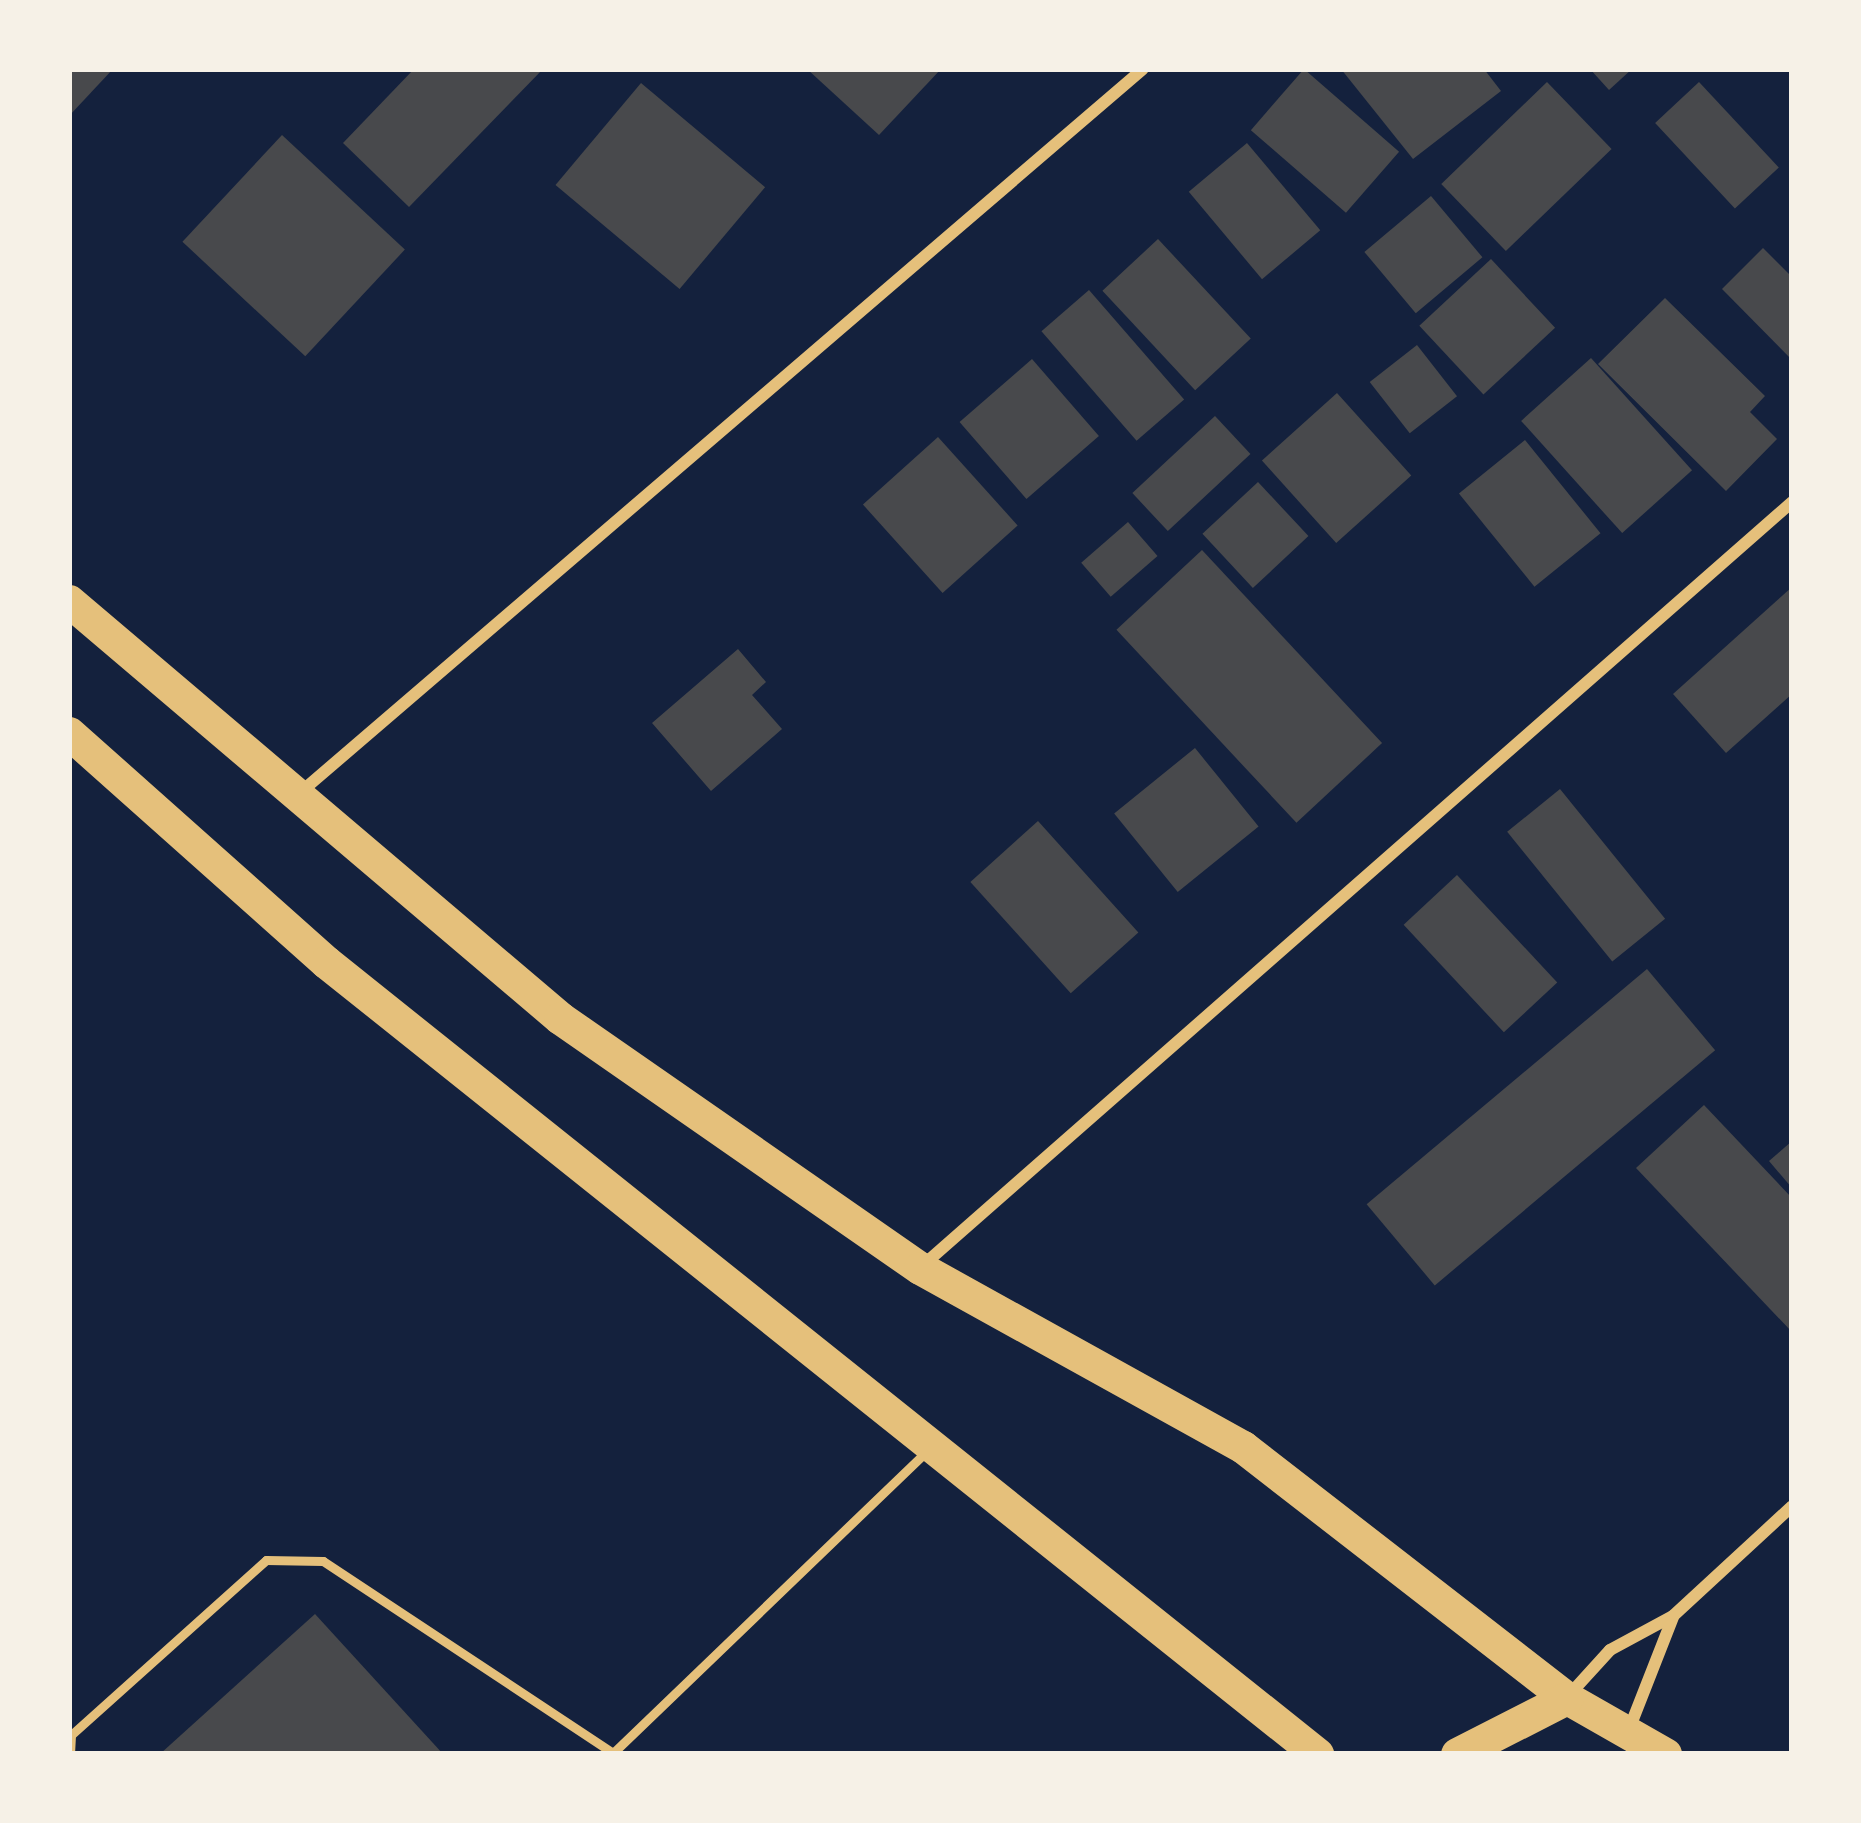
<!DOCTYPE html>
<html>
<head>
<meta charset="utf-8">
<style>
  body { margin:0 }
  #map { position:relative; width:1861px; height:1823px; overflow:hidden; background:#14213d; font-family:"Titillium Web",sans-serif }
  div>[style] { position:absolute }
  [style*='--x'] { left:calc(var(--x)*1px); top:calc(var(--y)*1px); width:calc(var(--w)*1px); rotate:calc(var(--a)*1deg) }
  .building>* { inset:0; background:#48494c; transform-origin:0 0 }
  .service>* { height:9px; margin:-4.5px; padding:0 4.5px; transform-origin:4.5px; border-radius:4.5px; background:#e5c07b }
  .minor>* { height:12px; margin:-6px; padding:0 6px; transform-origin:6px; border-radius:6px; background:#e5c07b }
  .trunk>* { height:33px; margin:-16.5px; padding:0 16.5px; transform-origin:16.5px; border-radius:16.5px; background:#e5c07b }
  span { translate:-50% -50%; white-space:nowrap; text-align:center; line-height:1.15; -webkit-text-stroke:9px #f6f1e7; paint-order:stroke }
  .frame { position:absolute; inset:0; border:72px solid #f6f1e7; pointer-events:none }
</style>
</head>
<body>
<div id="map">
  <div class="building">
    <i style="clip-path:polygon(69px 69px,113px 69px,69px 116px)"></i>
    <i style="clip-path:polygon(414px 69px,543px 69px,409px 207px,343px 143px)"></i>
    <i style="clip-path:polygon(807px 69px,941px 69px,879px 135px)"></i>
    <i style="left:1304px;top:69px;width:126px;height:81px;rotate:41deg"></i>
    <i style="clip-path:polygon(1341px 69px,1484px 69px,1501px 91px,1413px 159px)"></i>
    <i style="clip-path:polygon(1590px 69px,1632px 69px,1609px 90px)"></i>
    <i style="left:1547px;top:82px;width:93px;height:147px;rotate:46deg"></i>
    <i style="left:1699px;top:82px;width:117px;height:60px;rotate:47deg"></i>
    <i style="left:641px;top:83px;width:162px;height:133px;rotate:40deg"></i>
    <i style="left:282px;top:135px;width:168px;height:146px;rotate:43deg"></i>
    <i style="left:1247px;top:143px;width:114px;height:76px;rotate:50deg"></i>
    <i style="left:1431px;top:196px;width:80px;height:87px;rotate:50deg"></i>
    <i style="left:1158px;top:239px;width:136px;height:76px;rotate:47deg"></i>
    <i style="clip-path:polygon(1763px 248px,1792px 277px,1792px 360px,1722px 289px)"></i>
    <i style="left:1491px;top:259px;width:94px;height:98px;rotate:47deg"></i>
    <i style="left:1089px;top:290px;width:145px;height:63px;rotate:49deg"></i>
    <i style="clip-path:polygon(1665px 298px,1765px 396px,1750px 412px,1777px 439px,1726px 491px,1598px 364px)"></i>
    <i style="left:1417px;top:345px;width:65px;height:60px;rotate:52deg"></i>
    <i style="left:1591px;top:358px;width:151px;height:94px;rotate:48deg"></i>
    <i style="left:1032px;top:359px;width:102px;height:96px;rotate:49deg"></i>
    <i style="left:1337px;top:393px;width:111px;height:101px;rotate:48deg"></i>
    <i style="left:1215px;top:416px;width:52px;height:113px;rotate:47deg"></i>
    <i style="left:938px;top:437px;width:119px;height:101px;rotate:48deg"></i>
    <i style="left:1525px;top:440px;width:120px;height:85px;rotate:51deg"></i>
    <i style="left:1258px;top:482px;width:74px;height:76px;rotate:47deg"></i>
    <i style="left:1128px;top:522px;width:45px;height:62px;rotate:49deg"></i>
    <i style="left:1202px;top:550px;width:264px;height:117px;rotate:47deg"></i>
    <i style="clip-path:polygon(1792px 587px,1792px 694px,1726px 753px,1673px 694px)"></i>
    <i style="clip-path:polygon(738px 649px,766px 682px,752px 695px,782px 729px,711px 791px,652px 723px)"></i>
    <i style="left:1195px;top:748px;width:101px;height:104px;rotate:51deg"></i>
    <i style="left:1560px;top:789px;width:167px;height:68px;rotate:51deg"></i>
    <i style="left:1038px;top:821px;width:150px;height:91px;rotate:48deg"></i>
    <i style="left:1457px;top:875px;width:147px;height:73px;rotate:47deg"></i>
    <i style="left:1647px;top:969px;width:106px;height:366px;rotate:50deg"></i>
    <i style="clip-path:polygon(1704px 1105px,1792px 1198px,1792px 1332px,1636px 1168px)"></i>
    <i style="clip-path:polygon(1792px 1141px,1792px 1188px,1769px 1161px)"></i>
    <i style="clip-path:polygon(315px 1614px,443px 1754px,160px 1754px)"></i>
  </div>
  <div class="service">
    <i style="--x:614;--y:1752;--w:431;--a:-43.9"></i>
    <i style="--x:70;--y:1754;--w:19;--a:-87"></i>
    <i style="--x:71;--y:1735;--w:262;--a:-41.9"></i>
    <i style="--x:266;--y:1560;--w:57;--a:1"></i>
    <i style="--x:323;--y:1561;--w:350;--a:33.5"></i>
  </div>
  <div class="minor">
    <i style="--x:302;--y:791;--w:1108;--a:-40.65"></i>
    <i style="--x:921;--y:1267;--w:1159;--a:-41.29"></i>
    <i style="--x:1570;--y:1694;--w:59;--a:-47.7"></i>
    <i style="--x:1610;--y:1650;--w:72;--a:-28.4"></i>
    <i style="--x:1673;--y:1616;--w:162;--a:-42.7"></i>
    <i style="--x:1628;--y:1732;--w:123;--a:-68.6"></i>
  </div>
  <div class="trunk">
    <i style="--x:69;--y:601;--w:644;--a:40.34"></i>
    <i style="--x:560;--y:1018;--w:438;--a:34.8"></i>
    <i style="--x:920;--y:1268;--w:369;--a:29"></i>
    <i style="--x:1243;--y:1447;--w:410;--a:37.8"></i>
    <i style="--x:1567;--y:1698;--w:113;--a:29.7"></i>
    <i style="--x:69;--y:733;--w:344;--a:41.7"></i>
    <i style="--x:326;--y:962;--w:1269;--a:38.63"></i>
    <i style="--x:1457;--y:1754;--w:123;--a:-27"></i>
  </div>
  <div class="frame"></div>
</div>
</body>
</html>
